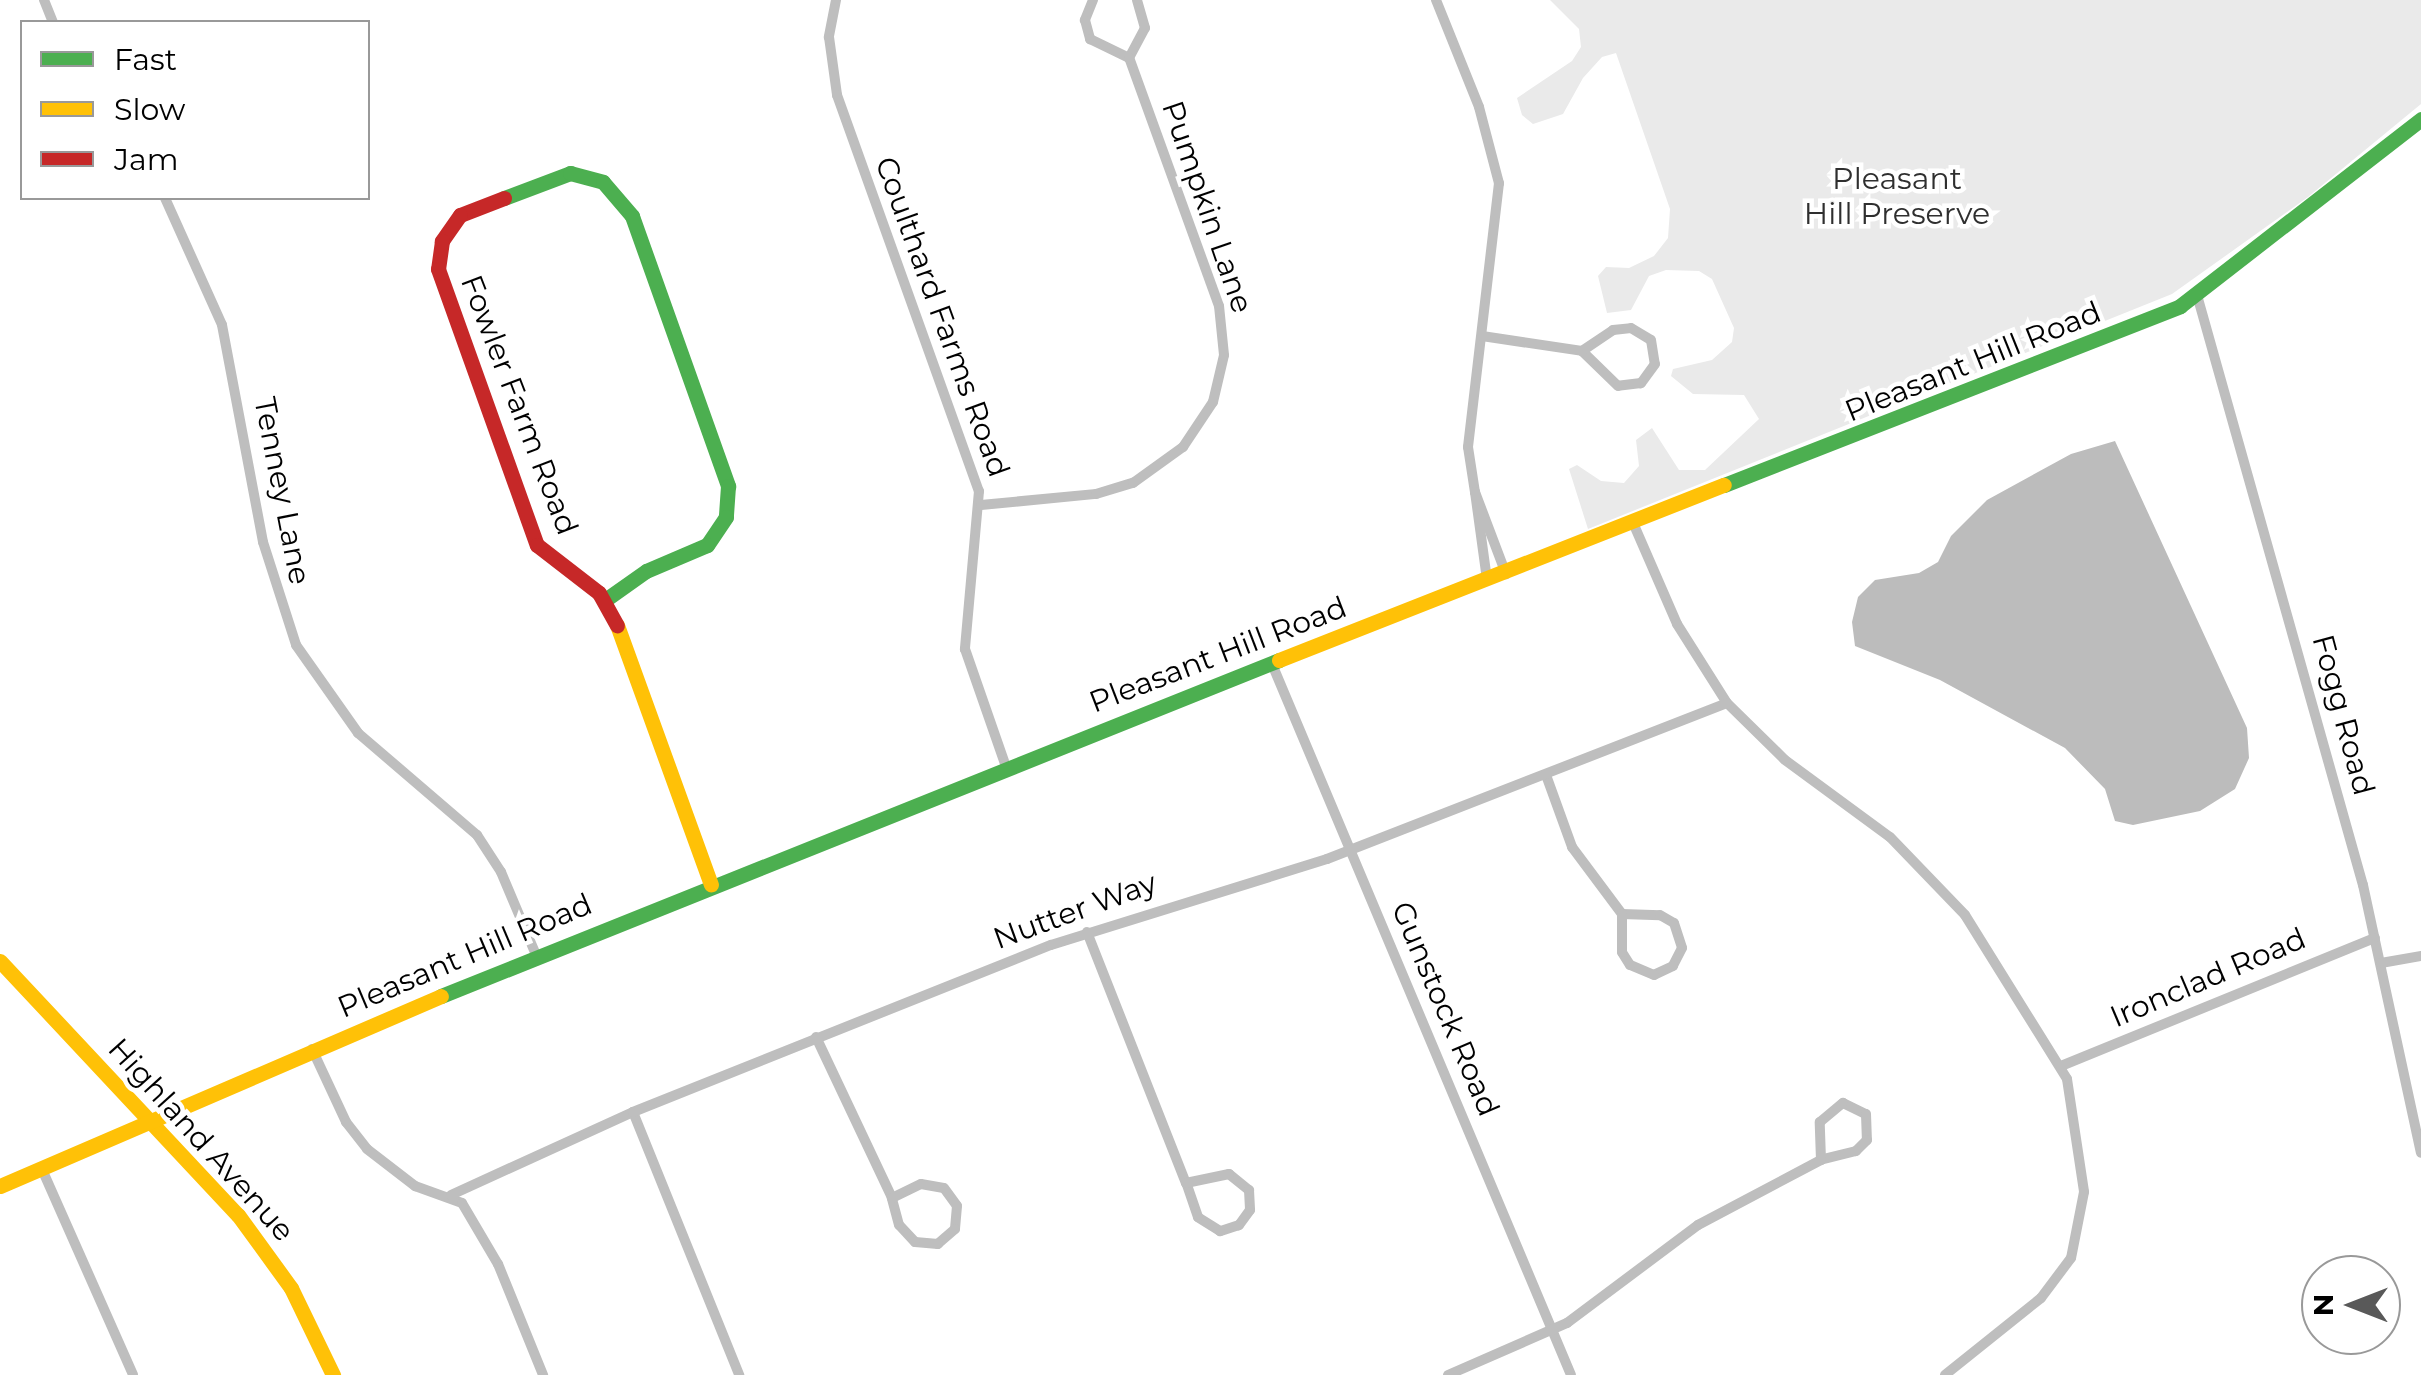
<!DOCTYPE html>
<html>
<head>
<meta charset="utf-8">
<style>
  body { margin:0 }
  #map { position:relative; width:2421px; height:1375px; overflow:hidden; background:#fff; font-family:Montserrat,sans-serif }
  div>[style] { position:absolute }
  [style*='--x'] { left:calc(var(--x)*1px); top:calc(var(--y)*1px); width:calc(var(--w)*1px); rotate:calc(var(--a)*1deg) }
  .green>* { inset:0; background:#eaeaea }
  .water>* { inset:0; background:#bcbcbc }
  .street>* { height:10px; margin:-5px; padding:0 5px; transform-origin:5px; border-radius:5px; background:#bebebe }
  .fast>* { height:15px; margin:-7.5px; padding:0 7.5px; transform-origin:7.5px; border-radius:7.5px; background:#4caf50 }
  .slow>* { height:15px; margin:-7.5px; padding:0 7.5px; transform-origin:7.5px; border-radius:7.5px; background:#ffc107 }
  .jam>* { height:15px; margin:-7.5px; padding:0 7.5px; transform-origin:7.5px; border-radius:7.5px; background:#c62828 }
  span { translate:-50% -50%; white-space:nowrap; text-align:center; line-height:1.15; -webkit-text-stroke:9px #fff; paint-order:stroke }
  .park-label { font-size:30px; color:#2f2f2f }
  .street-label { font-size:30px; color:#000 }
  .legend { position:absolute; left:20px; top:20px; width:350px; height:180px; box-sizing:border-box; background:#fff; border:2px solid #999; margin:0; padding:12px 18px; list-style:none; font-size:30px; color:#000 }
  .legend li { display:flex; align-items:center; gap:20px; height:50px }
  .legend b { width:50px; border:2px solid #999 }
  .north { position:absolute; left:2301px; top:1255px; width:100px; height:100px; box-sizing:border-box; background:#fff; border:2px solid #999; border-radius:50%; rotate:270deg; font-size:28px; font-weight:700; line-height:40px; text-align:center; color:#000 }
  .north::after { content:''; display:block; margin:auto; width:35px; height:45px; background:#595959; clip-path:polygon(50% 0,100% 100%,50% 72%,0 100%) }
</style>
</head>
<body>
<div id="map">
  <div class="green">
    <i style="clip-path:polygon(1550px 0,2421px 0,2421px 104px,2308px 197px,2172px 294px,1588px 529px,1569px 469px,1577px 465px,1601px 481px,1624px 483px,1639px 466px,1636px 440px,1652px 428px,1679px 470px,1705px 470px,1759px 419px,1744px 395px,1693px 394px,1671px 376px,1673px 369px,1712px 360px,1732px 342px,1734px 328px,1712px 279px,1699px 271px,1666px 270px,1649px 276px,1631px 310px,1607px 313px,1598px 276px,1606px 267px,1629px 268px,1654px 256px,1668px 238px,1670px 209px,1616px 53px,1602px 57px,1583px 78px,1563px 114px,1533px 124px,1522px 115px,1517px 98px,1572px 61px,1581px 47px,1579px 29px)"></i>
  </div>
  <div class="water">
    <i style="clip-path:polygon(2115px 441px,2247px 728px,2249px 758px,2235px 789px,2200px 811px,2133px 825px,2115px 821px,2105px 789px,2065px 748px,1940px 680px,1855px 646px,1852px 622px,1858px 597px,1875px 580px,1919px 573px,1938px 562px,1951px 536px,1987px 500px,2071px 454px)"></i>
  </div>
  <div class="street">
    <i style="--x:44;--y:0;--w:24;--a:68"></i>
    <i style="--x:836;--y:0;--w:38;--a:101"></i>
    <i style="--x:829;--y:37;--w:59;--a:82.1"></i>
    <i style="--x:837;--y:95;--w:421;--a:70.3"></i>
    <i style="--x:979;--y:491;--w:159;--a:95.1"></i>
    <i style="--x:965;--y:649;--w:125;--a:70.8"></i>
    <i style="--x:1093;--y:0;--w:22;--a:112"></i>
    <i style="--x:1085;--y:20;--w:20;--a:75"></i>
    <i style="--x:1090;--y:39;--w:43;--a:26"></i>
    <i style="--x:1129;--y:58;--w:34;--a:-62"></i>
    <i style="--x:1145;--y:28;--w:29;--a:-106"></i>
    <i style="--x:1436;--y:0;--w:115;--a:68.1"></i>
    <i style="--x:1479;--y:107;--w:79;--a:75.3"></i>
    <i style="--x:1499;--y:183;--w:266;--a:96.7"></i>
    <i style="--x:1468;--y:447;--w:46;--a:81.2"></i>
    <i style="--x:1475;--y:492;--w:88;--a:69.3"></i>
    <i style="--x:165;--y:198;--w:139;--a:65.8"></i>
    <i style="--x:222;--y:325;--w:221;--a:79.3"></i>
    <i style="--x:263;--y:542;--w:108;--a:72.2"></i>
    <i style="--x:296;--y:645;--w:108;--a:54.8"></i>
    <i style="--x:358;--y:733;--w:157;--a:40.6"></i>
    <i style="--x:477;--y:835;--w:44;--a:57"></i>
    <i style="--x:501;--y:872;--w:90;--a:67.1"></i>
    <i style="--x:2197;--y:295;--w:613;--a:74.29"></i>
    <i style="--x:2363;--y:885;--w:274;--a:77.8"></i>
    <i style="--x:1631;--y:328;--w:23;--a:31"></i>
    <i style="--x:1651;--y:340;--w:24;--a:81"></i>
    <i style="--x:1655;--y:364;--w:24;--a:126"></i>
    <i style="--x:1641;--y:383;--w:23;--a:173"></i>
    <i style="--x:1618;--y:386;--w:50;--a:-135.8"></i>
    <i style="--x:1582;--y:351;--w:37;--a:-34"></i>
    <i style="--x:1613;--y:330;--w:18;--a:-6"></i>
    <i style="--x:1482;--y:336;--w:101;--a:8.5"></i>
    <i style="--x:1475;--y:492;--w:89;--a:82.2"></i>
    <i style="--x:981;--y:505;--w:116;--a:-5.5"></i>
    <i style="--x:1096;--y:494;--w:39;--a:-17"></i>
    <i style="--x:1133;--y:483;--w:62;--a:-35.8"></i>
    <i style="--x:1183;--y:447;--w:54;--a:-56.3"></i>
    <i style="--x:1213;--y:402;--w:48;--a:-76.8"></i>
    <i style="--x:1224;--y:355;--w:49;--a:-95.8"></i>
    <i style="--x:1219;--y:306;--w:264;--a:-109.9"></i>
    <i style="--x:1634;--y:525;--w:108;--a:66.5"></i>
    <i style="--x:1677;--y:624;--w:93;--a:57.7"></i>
    <i style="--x:1727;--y:703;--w:81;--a:44.5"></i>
    <i style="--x:1785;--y:760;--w:130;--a:36.3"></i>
    <i style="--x:1890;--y:837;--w:108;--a:46.1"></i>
    <i style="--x:1965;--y:915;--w:193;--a:58.1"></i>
    <i style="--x:2067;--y:1079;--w:114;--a:81.4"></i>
    <i style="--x:2084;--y:1192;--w:67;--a:101.1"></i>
    <i style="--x:2071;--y:1258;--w:50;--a:126.9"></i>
    <i style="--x:2041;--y:1298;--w:123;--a:141.3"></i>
    <i style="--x:1272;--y:664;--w:771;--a:67.19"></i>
    <i style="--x:1546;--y:775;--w:77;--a:70.1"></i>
    <i style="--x:1572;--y:847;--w:84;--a:53.3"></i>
    <i style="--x:1622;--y:914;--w:38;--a:2"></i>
    <i style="--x:1660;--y:915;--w:16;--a:30"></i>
    <i style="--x:1674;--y:923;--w:26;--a:72"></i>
    <i style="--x:1682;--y:948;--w:20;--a:117"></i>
    <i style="--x:1673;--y:966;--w:21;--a:155"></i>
    <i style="--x:1654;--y:975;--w:26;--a:-157"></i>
    <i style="--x:1630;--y:965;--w:15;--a:-122"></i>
    <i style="--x:1622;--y:952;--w:38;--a:-90"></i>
    <i style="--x:1087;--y:932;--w:270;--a:68.5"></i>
    <i style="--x:2381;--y:963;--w:41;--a:-9.9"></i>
    <i style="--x:816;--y:1037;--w:178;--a:64.7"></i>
    <i style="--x:312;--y:1049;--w:81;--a:65"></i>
    <i style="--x:346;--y:1122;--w:34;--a:52"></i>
    <i style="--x:367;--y:1149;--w:61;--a:37.6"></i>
    <i style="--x:415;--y:1186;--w:50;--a:19.9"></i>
    <i style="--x:462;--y:1203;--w:71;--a:59.5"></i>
    <i style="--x:498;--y:1264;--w:120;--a:67.9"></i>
    <i style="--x:2061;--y:1066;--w:339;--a:-22.2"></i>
    <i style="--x:1843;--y:1103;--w:25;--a:26"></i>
    <i style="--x:1866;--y:1114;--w:26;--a:88"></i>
    <i style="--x:1867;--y:1140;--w:16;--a:135"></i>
    <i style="--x:1856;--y:1151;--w:36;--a:166"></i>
    <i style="--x:1821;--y:1160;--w:38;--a:-92"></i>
    <i style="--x:1820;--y:1122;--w:30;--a:-40"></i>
    <i style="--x:633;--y:1112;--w:284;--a:68"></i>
    <i style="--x:41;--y:1167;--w:227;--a:66.1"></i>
    <i style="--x:1229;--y:1174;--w:26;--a:39"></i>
    <i style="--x:1249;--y:1190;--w:20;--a:87"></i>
    <i style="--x:1250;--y:1210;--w:19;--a:126"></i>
    <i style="--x:1239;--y:1225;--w:20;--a:162"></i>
    <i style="--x:1220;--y:1231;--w:26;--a:-148"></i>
    <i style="--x:1198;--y:1217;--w:36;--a:-109"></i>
    <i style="--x:1186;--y:1183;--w:44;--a:-11.8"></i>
    <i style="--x:921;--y:1184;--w:23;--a:10"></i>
    <i style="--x:944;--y:1188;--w:22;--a:54"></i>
    <i style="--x:957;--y:1206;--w:23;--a:95"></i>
    <i style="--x:955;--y:1229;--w:23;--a:139"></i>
    <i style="--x:938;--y:1244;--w:23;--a:-175"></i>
    <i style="--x:915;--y:1242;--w:23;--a:-133"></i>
    <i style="--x:899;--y:1225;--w:28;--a:-105"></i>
    <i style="--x:892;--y:1198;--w:32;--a:-26"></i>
    <i style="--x:451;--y:1195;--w:200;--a:-24.5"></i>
    <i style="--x:633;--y:1112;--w:450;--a:-21.8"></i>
    <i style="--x:1051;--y:945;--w:289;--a:-17.3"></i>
    <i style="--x:1327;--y:859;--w:429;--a:-21.3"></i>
    <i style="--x:1448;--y:1375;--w:130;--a:-23.6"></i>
    <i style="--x:1567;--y:1323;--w:164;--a:-36.8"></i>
    <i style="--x:1698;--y:1225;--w:139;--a:-27.9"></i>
  </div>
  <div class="fast">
    <i style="--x:504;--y:198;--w:71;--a:-20.7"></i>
    <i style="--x:570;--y:173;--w:34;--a:15"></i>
    <i style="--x:603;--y:182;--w:45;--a:49.5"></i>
    <i style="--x:632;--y:216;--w:287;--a:70.4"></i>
    <i style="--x:728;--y:486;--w:31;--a:94"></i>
    <i style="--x:726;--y:517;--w:34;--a:124"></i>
    <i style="--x:707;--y:545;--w:66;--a:156.9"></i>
    <i style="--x:646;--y:571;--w:50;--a:144.7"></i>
    <i style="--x:1724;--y:485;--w:490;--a:-21.4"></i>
    <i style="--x:2180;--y:306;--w:305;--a:-37.8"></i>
    <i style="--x:441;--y:996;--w:903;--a:-21.85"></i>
  </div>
  <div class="slow">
    <i style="--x:617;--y:625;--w:276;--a:70.1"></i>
    <i style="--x:1279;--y:660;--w:478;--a:-21.5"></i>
    <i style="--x:0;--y:961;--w:348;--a:46.9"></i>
    <i style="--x:238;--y:1215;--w:90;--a:54"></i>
    <i style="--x:291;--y:1288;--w:97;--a:64.2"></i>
    <i style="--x:0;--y:1186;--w:480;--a:-23.3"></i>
  </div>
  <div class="jam">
    <i style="--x:504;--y:198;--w:47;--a:158.9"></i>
    <i style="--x:460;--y:215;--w:32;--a:125"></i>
    <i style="--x:442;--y:241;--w:28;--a:98"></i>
    <i style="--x:438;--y:269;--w:293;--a:70.3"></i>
    <i style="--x:537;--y:545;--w:78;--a:37.7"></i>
    <i style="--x:599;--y:593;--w:37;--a:61"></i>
  </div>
  <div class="park-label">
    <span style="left:1897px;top:196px">Pleasant<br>Hill Preserve</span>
  </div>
  <div class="street-label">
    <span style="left:1207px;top:207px;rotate:71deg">Pumpkin Lane</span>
    <span style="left:942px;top:317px;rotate:70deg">Coulthard Farms Road</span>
    <span style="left:1973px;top:362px;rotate:-22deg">Pleasant Hill Road</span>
    <span style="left:519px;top:405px;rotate:69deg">Fowler Farm Road</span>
    <span style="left:282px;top:491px;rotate:79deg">Tenney Lane</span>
    <span style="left:1218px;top:655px;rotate:-21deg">Pleasant Hill Road</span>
    <span style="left:2343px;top:715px;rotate:75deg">Fogg Road</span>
    <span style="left:1075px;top:911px;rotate:-20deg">Nutter Way</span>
    <span style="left:465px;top:956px;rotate:-23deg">Pleasant Hill Road</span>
    <span style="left:2208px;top:978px;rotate:-23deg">Ironclad Road</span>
    <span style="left:1445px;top:1009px;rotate:67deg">Gunstock Road</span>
    <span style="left:201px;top:1140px;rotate:48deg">Highland Avenue</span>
  </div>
  <ul class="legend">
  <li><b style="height:12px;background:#4caf50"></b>Fast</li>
  <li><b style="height:12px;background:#ffc107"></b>Slow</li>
  <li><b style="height:12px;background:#c62828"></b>Jam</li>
  </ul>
  <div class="north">N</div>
</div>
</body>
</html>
